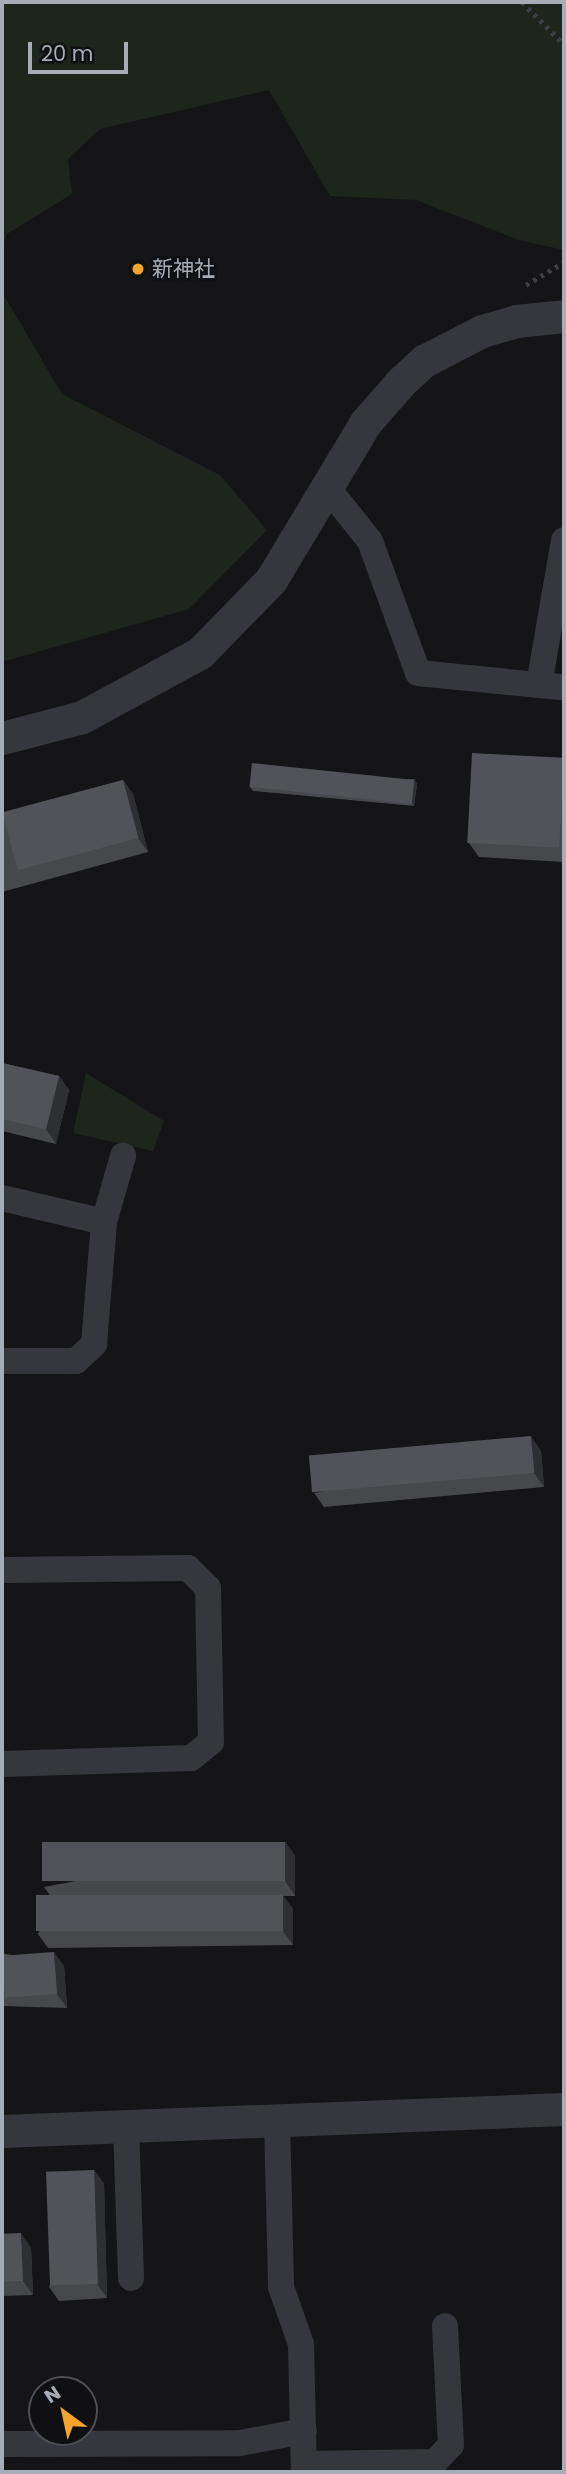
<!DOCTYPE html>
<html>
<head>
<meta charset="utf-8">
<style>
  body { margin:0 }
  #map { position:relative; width:566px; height:2474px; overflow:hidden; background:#151517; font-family:Poppins,"Noto Sans JP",sans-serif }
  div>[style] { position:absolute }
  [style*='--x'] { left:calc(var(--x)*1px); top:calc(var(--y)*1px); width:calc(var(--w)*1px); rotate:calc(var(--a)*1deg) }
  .green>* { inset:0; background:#1d251d }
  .path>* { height:4.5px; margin-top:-2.25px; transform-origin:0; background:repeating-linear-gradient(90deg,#3c3e43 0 3.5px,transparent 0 8.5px) }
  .minor>* { height:26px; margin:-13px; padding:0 13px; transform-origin:13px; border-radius:13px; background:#36373c }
  .tertiary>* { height:33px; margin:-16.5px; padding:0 16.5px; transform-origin:16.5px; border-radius:16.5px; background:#36373c }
  .wall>* { inset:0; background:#46484c }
  .shaded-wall>* { inset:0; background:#2e2f32 }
  .building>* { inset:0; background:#515358; transform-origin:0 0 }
  .dots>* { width:19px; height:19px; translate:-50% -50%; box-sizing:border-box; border:4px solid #101012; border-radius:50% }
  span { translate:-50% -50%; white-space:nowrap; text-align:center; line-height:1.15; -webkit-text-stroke:5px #101012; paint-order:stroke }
  .poi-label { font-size:21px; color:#a6adb7 }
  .left { translate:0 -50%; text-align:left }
  .frame { position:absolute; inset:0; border:4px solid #a6adb7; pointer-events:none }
  .north { position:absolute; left:28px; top:2376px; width:70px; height:70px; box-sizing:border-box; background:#101012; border:2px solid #4c4f54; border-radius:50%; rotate:327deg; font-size:19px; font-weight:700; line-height:28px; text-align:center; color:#a6adb7 }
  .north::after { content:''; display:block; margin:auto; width:24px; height:32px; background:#f7a42c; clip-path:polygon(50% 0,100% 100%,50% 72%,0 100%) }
  .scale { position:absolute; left:28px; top:42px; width:100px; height:32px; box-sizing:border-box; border:4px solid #a6adb7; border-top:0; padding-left:9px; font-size:21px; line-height:24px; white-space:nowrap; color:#a6adb7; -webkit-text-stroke:5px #101012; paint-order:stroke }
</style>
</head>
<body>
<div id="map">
  <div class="green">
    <i style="clip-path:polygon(2px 2px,564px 2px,564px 250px,519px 240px,416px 200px,330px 196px,269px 90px,100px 129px,68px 159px,72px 194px,7px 234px,2px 249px)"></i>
    <i style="clip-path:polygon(2px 292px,62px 394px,220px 475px,267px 530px,189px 609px,2px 662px)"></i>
    <i style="clip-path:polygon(86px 1073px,164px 1121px,153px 1151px,73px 1133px)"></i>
  </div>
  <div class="path">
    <i style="--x:522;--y:2;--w:59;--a:45"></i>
    <i style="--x:526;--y:285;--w:44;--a:-31.2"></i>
  </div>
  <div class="minor">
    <i style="--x:327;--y:487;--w:69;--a:51.5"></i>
    <i style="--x:370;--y:541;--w:140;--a:70"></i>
    <i style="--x:418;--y:673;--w:122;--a:5.7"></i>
    <i style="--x:539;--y:685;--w:147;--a:-80.2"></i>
    <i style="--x:539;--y:685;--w:25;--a:5"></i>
    <i style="--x:2;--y:1198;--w:105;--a:13.2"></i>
    <i style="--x:2;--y:1361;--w:74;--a:0"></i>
    <i style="--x:76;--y:1361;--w:25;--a:-43"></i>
    <i style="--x:94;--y:1344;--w:122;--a:-85.3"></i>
    <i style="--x:104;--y:1222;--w:69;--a:-73.9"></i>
    <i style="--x:2;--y:1570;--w:186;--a:-0.6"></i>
    <i style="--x:188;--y:1568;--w:28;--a:45"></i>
    <i style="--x:208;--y:1588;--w:154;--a:88.9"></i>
    <i style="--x:211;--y:1742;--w:26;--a:141"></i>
    <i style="--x:191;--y:1758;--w:189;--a:178.2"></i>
    <i style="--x:277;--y:2120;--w:167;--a:88.6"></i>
    <i style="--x:281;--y:2287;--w:60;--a:70.7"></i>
    <i style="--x:301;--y:2344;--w:128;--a:88.7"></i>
    <i style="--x:126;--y:2126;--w:152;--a:88.1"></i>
    <i style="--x:2;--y:2444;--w:238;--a:-0.2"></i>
    <i style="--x:240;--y:2443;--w:65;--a:-10.6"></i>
    <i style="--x:304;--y:2464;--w:131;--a:-0.9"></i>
    <i style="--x:435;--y:2462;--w:23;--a:-47"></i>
    <i style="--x:451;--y:2445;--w:119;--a:-92.9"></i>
  </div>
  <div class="tertiary">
    <i style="--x:2;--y:738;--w:83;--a:-14.7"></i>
    <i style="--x:82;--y:717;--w:134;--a:-28.5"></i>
    <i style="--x:200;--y:653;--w:102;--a:-45.8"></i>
    <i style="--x:271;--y:580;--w:184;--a:-59"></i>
    <i style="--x:366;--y:422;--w:52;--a:-48.9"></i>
    <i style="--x:400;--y:383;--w:33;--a:-43"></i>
    <i style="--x:424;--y:361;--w:65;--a:-27.3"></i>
    <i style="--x:482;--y:331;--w:35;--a:-16"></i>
    <i style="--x:516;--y:321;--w:48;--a:-5.9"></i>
    <i style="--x:2;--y:2131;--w:562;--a:-2.24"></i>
  </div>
  <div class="wall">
    <i style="clip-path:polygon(564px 758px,564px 862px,479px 857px,469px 843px)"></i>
    <i style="clip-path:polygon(414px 779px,417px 784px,414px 806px,253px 791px,250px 787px)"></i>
    <i style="clip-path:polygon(123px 780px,133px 794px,148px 852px,2px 892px,2px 813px)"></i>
    <i style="clip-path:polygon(2px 1063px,59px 1076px,69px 1090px,56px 1144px,2px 1131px)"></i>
    <i style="clip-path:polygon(541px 1451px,544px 1487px,324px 1507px,314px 1493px)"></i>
    <i style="clip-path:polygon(285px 1842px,295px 1856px,295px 1896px,283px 1896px,293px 1909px,293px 1945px,48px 1948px,38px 1934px,52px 1898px,44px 1887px)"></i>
    <i style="clip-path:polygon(2px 1953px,64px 1966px,67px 2008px,2px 2006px)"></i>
    <i style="clip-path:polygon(94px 2170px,104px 2184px,107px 2298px,59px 2301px,49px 2287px)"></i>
    <i style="clip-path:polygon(2px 2234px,31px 2248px,33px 2295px,2px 2296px)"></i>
  </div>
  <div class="shaded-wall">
    <i style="clip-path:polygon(414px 779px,417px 784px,414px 806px,412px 802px)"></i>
    <i style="clip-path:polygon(123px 780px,133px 794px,148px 852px,138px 838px)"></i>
    <i style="clip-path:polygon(59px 1076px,69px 1090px,56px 1144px,46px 1129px)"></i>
    <i style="clip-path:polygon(531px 1436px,541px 1451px,544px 1487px,534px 1473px)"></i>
    <i style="clip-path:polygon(285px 1842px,295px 1856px,295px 1896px,285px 1881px)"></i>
    <i style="clip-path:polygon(283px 1895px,293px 1909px,293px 1945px,283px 1931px)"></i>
    <i style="clip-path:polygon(54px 1952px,64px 1966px,67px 2008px,57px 1994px)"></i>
    <i style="clip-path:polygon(94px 2170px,104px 2184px,107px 2298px,97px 2284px)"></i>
    <i style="clip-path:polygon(21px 2233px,31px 2248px,33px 2295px,23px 2281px)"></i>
  </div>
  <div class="building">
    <i style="left:472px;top:753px;width:92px;height:90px;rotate:3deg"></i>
    <i style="left:252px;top:763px;width:163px;height:24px;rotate:6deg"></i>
    <i style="left:123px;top:780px;width:60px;height:125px;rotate:75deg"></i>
    <i style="clip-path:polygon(2px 1063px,59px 1076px,46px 1129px,2px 1119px)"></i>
    <i style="left:531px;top:1436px;width:37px;height:223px;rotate:85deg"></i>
    <i style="left:285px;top:1842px;width:39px;height:243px;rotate:90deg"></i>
    <i style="left:283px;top:1895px;width:36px;height:247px;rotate:90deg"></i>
    <i style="left:54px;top:1952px;width:42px;height:52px;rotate:86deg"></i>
    <i style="left:94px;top:2170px;width:114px;height:48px;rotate:88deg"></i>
    <i style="left:21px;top:2233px;width:48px;height:19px;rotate:88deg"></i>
  </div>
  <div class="dots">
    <i style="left:138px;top:269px;background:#f7a42c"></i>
  </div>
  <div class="poi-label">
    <span class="left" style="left:152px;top:269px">新神社</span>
  </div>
  <div class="frame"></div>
  <div class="north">N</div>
  <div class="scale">20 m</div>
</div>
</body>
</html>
